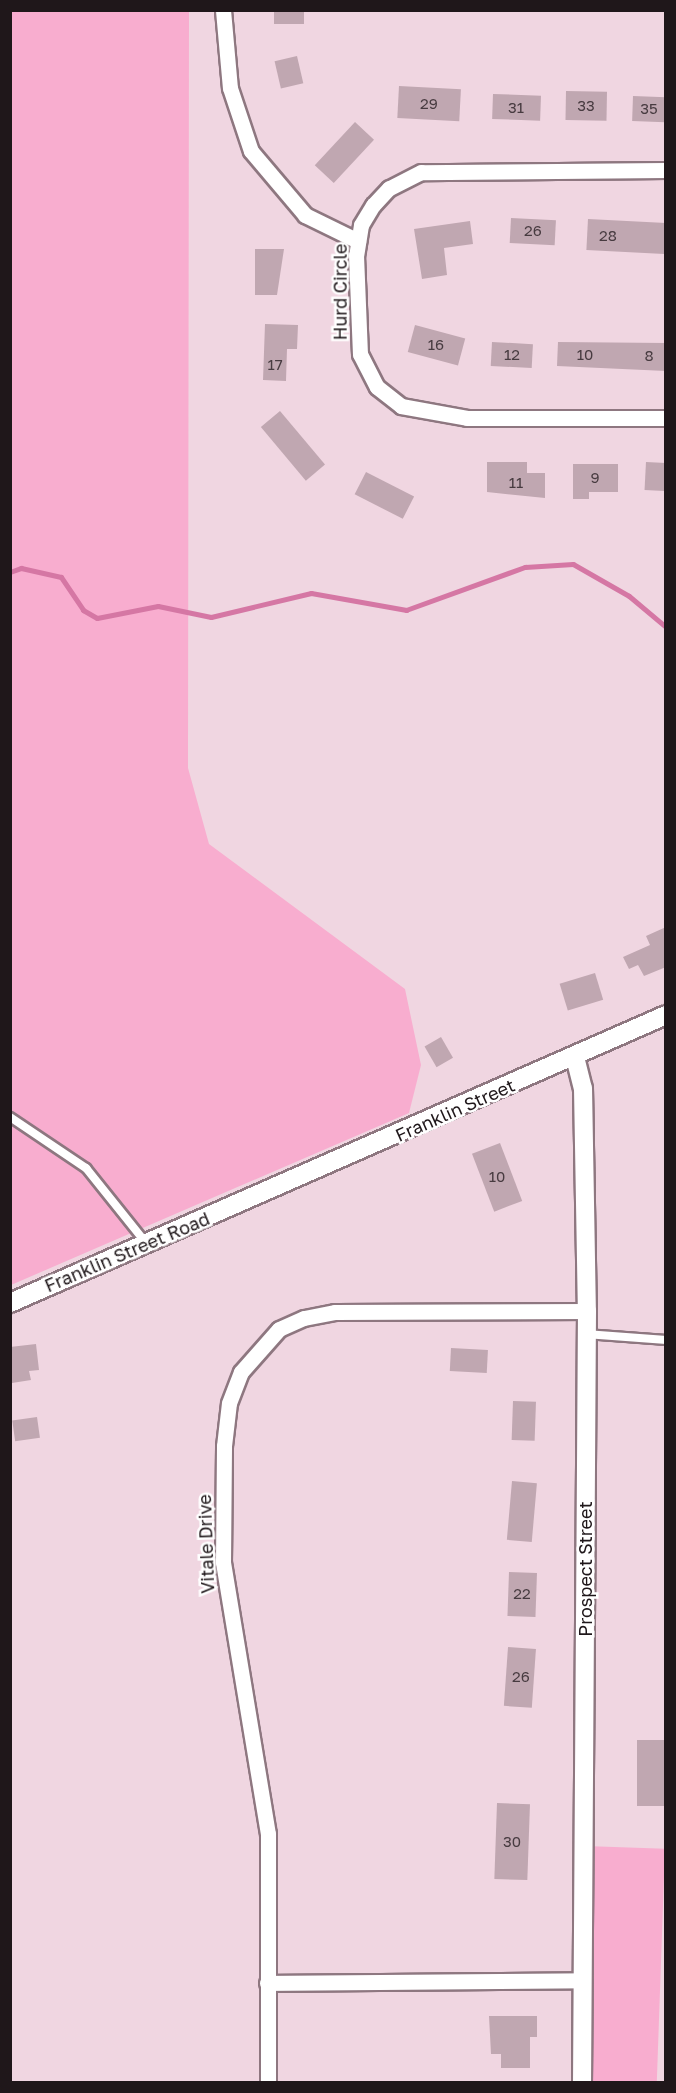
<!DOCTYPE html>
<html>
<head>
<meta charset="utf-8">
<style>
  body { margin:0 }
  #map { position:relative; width:676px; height:2093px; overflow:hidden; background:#f0d6e1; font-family:"Golos Text",sans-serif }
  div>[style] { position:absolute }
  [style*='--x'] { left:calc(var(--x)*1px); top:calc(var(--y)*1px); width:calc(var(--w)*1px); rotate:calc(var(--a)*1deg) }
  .green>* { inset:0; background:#f8adcf; transform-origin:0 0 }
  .stream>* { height:5px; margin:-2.5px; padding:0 2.5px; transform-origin:2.5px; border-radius:2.5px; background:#d577a4 }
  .building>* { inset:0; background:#c0a7b1; transform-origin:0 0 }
  .roads { filter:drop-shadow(2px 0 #8e7780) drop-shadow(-2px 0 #8e7780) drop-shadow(0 2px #8e7780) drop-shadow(0 -2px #8e7780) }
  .service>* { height:8px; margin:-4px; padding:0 4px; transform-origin:4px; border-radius:4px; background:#fff }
  .minor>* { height:15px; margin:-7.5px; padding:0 7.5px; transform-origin:7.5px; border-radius:7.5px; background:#fff }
  .tertiary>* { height:18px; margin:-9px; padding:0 9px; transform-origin:9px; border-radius:9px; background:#fff }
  span { translate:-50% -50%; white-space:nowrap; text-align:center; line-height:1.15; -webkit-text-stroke:5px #fff; paint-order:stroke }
  .number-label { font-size:15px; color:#473b40 }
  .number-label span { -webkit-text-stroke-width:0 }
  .street-label { font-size:18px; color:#1f171a }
  .frame { position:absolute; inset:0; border:12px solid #1f171a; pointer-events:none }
</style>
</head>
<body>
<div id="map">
  <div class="green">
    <i style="clip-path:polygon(11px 11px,189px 11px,188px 768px,209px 844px,405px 989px,421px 1065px,409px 1113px,11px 1285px)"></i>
    <i style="left:585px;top:1846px;width:80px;height:236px;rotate:2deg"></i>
  </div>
  <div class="stream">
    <i style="--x:10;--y:572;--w:12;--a:-20"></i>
    <i style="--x:21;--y:568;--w:41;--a:12.7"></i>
    <i style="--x:61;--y:577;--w:40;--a:56"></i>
    <i style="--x:83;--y:610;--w:16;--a:30"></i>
    <i style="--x:97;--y:618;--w:62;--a:-11.1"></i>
    <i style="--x:158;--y:606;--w:54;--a:11.7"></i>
    <i style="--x:211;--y:617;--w:103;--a:-13.5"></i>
    <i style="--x:311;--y:593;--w:97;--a:10.1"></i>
    <i style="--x:406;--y:610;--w:127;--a:-19.9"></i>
    <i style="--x:525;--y:567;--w:48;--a:-3.6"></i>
    <i style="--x:573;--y:564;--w:64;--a:29.7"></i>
    <i style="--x:629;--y:596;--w:48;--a:40"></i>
  </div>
  <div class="building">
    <i style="left:274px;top:10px;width:30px;height:14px"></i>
    <i style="left:297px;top:56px;width:28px;height:23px;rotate:77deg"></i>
    <i style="left:399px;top:86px;width:62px;height:32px;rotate:3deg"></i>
    <i style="left:566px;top:91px;width:41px;height:29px;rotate:1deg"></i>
    <i style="left:493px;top:94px;width:48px;height:25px;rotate:2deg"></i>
    <i style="left:633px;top:96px;width:33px;height:25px;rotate:2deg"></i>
    <i style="left:355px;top:122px;width:26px;height:59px;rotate:43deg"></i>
    <i style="left:511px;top:218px;width:45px;height:25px;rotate:3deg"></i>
    <i style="left:588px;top:219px;width:78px;height:31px;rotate:3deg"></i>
    <i style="clip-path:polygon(470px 221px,473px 244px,444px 248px,447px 275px,422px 279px,414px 229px)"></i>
    <i style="clip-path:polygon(255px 249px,284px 249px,277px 295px,255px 295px)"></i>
    <i style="clip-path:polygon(265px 324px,298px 325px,297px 349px,287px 349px,286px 381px,263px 380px)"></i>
    <i style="left:415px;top:325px;width:52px;height:28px;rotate:15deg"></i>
    <i style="left:492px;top:342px;width:41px;height:24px;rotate:3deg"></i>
    <i style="clip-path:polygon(558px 342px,666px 343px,666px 371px,557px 366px)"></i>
    <i style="left:280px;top:411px;width:70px;height:25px;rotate:50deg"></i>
    <i style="clip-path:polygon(487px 462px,527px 462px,527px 473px,545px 473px,545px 498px,487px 492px)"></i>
    <i style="left:646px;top:462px;width:20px;height:28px;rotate:3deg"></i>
    <i style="clip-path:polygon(573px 464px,618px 464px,618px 492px,589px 492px,589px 499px,573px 499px)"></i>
    <i style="left:366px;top:472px;width:54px;height:25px;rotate:27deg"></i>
    <i style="clip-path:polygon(666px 927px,666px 967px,644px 976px,638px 965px,629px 969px,623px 957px,650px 945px,646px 936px)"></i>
    <i style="left:595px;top:973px;width:28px;height:37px;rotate:73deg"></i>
    <i style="left:441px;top:1037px;width:24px;height:19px;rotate:60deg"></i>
    <i style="left:500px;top:1143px;width:62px;height:30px;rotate:69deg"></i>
    <i style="clip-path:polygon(36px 1344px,39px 1370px,29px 1371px,31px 1380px,12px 1383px,10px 1347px)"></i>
    <i style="left:451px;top:1348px;width:37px;height:23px;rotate:3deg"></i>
    <i style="left:513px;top:1401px;width:23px;height:39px;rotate:2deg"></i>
    <i style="left:37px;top:1417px;width:21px;height:25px;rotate:82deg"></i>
    <i style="left:512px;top:1481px;width:25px;height:59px;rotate:5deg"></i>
    <i style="left:509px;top:1572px;width:28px;height:44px;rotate:2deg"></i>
    <i style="left:508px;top:1647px;width:28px;height:59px;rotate:4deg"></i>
    <i style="left:637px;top:1740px;width:29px;height:66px"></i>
    <i style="left:497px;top:1803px;width:33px;height:76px;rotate:2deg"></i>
    <i style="clip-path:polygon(489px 2016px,537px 2016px,537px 2037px,530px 2037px,530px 2068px,501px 2068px,501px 2054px,491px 2054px)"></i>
  </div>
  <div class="roads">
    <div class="service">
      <i style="--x:10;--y:1117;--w:92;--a:33.9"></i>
      <i style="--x:86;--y:1168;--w:96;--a:51.3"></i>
      <i style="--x:586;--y:1334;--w:80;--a:4.3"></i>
    </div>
    <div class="minor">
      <i style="--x:223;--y:10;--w:78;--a:84.9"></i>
      <i style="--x:230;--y:88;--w:66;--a:71.6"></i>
      <i style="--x:251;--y:151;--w:84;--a:49.8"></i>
      <i style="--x:305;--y:215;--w:59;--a:26.1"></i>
      <i style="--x:666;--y:170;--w:245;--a:179.5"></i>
      <i style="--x:421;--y:172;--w:36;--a:153"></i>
      <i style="--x:389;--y:188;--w:23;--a:133"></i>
      <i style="--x:373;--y:205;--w:23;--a:121"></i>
      <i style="--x:361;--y:225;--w:30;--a:99"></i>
      <i style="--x:356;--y:255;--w:99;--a:87.7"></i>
      <i style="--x:360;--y:354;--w:37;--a:63"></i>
      <i style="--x:377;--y:387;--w:31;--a:38"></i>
      <i style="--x:401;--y:406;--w:67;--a:10.3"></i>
      <i style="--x:467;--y:418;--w:199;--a:0"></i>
      <i style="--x:267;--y:1983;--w:315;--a:-0.5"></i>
      <i style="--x:268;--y:2082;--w:248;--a:-90"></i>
      <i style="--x:268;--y:1834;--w:276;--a:-99.4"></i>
      <i style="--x:223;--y:1562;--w:116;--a:-89.5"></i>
      <i style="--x:224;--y:1446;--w:43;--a:-83.4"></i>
      <i style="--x:229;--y:1403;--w:33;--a:-69"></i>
      <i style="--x:241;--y:1372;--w:57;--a:-48.5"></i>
      <i style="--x:279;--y:1329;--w:27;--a:-24"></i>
      <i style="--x:304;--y:1318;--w:32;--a:-11"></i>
      <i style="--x:335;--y:1312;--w:252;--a:-0.2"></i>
    </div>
    <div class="tertiary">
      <i style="--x:575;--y:1057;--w:32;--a:76"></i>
      <i style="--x:583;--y:1088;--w:223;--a:89"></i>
      <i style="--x:587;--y:1311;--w:771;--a:90.37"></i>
      <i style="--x:10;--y:1303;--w:716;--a:-23.7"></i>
    </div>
  </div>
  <div class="number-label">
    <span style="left:429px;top:104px">29</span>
    <span style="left:586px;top:106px">33</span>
    <span style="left:516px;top:108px">31</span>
    <span style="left:649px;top:109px">35</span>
    <span style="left:533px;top:231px">26</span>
    <span style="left:608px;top:236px">28</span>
    <span style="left:436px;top:345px">16</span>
    <span style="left:512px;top:355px">12</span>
    <span style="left:585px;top:355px">10</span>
    <span style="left:649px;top:356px">8</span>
    <span style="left:275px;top:365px">17</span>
    <span style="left:595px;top:478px">9</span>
    <span style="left:516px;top:483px">11</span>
    <span style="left:497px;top:1177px">10</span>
    <span style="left:522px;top:1594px">22</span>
    <span style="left:521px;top:1677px">26</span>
    <span style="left:512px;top:1842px">30</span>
  </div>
  <div class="street-label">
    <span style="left:340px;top:292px;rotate:-90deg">Hurd Circle</span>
    <span style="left:455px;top:1110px;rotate:-24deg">Franklin Street</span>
    <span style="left:127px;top:1252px;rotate:-23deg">Franklin Street Road</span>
    <span style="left:206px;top:1544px;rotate:-92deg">Vitale Drive</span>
    <span style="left:585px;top:1569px;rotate:-90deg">Prospect Street</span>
  </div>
  <div class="frame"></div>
</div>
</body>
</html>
